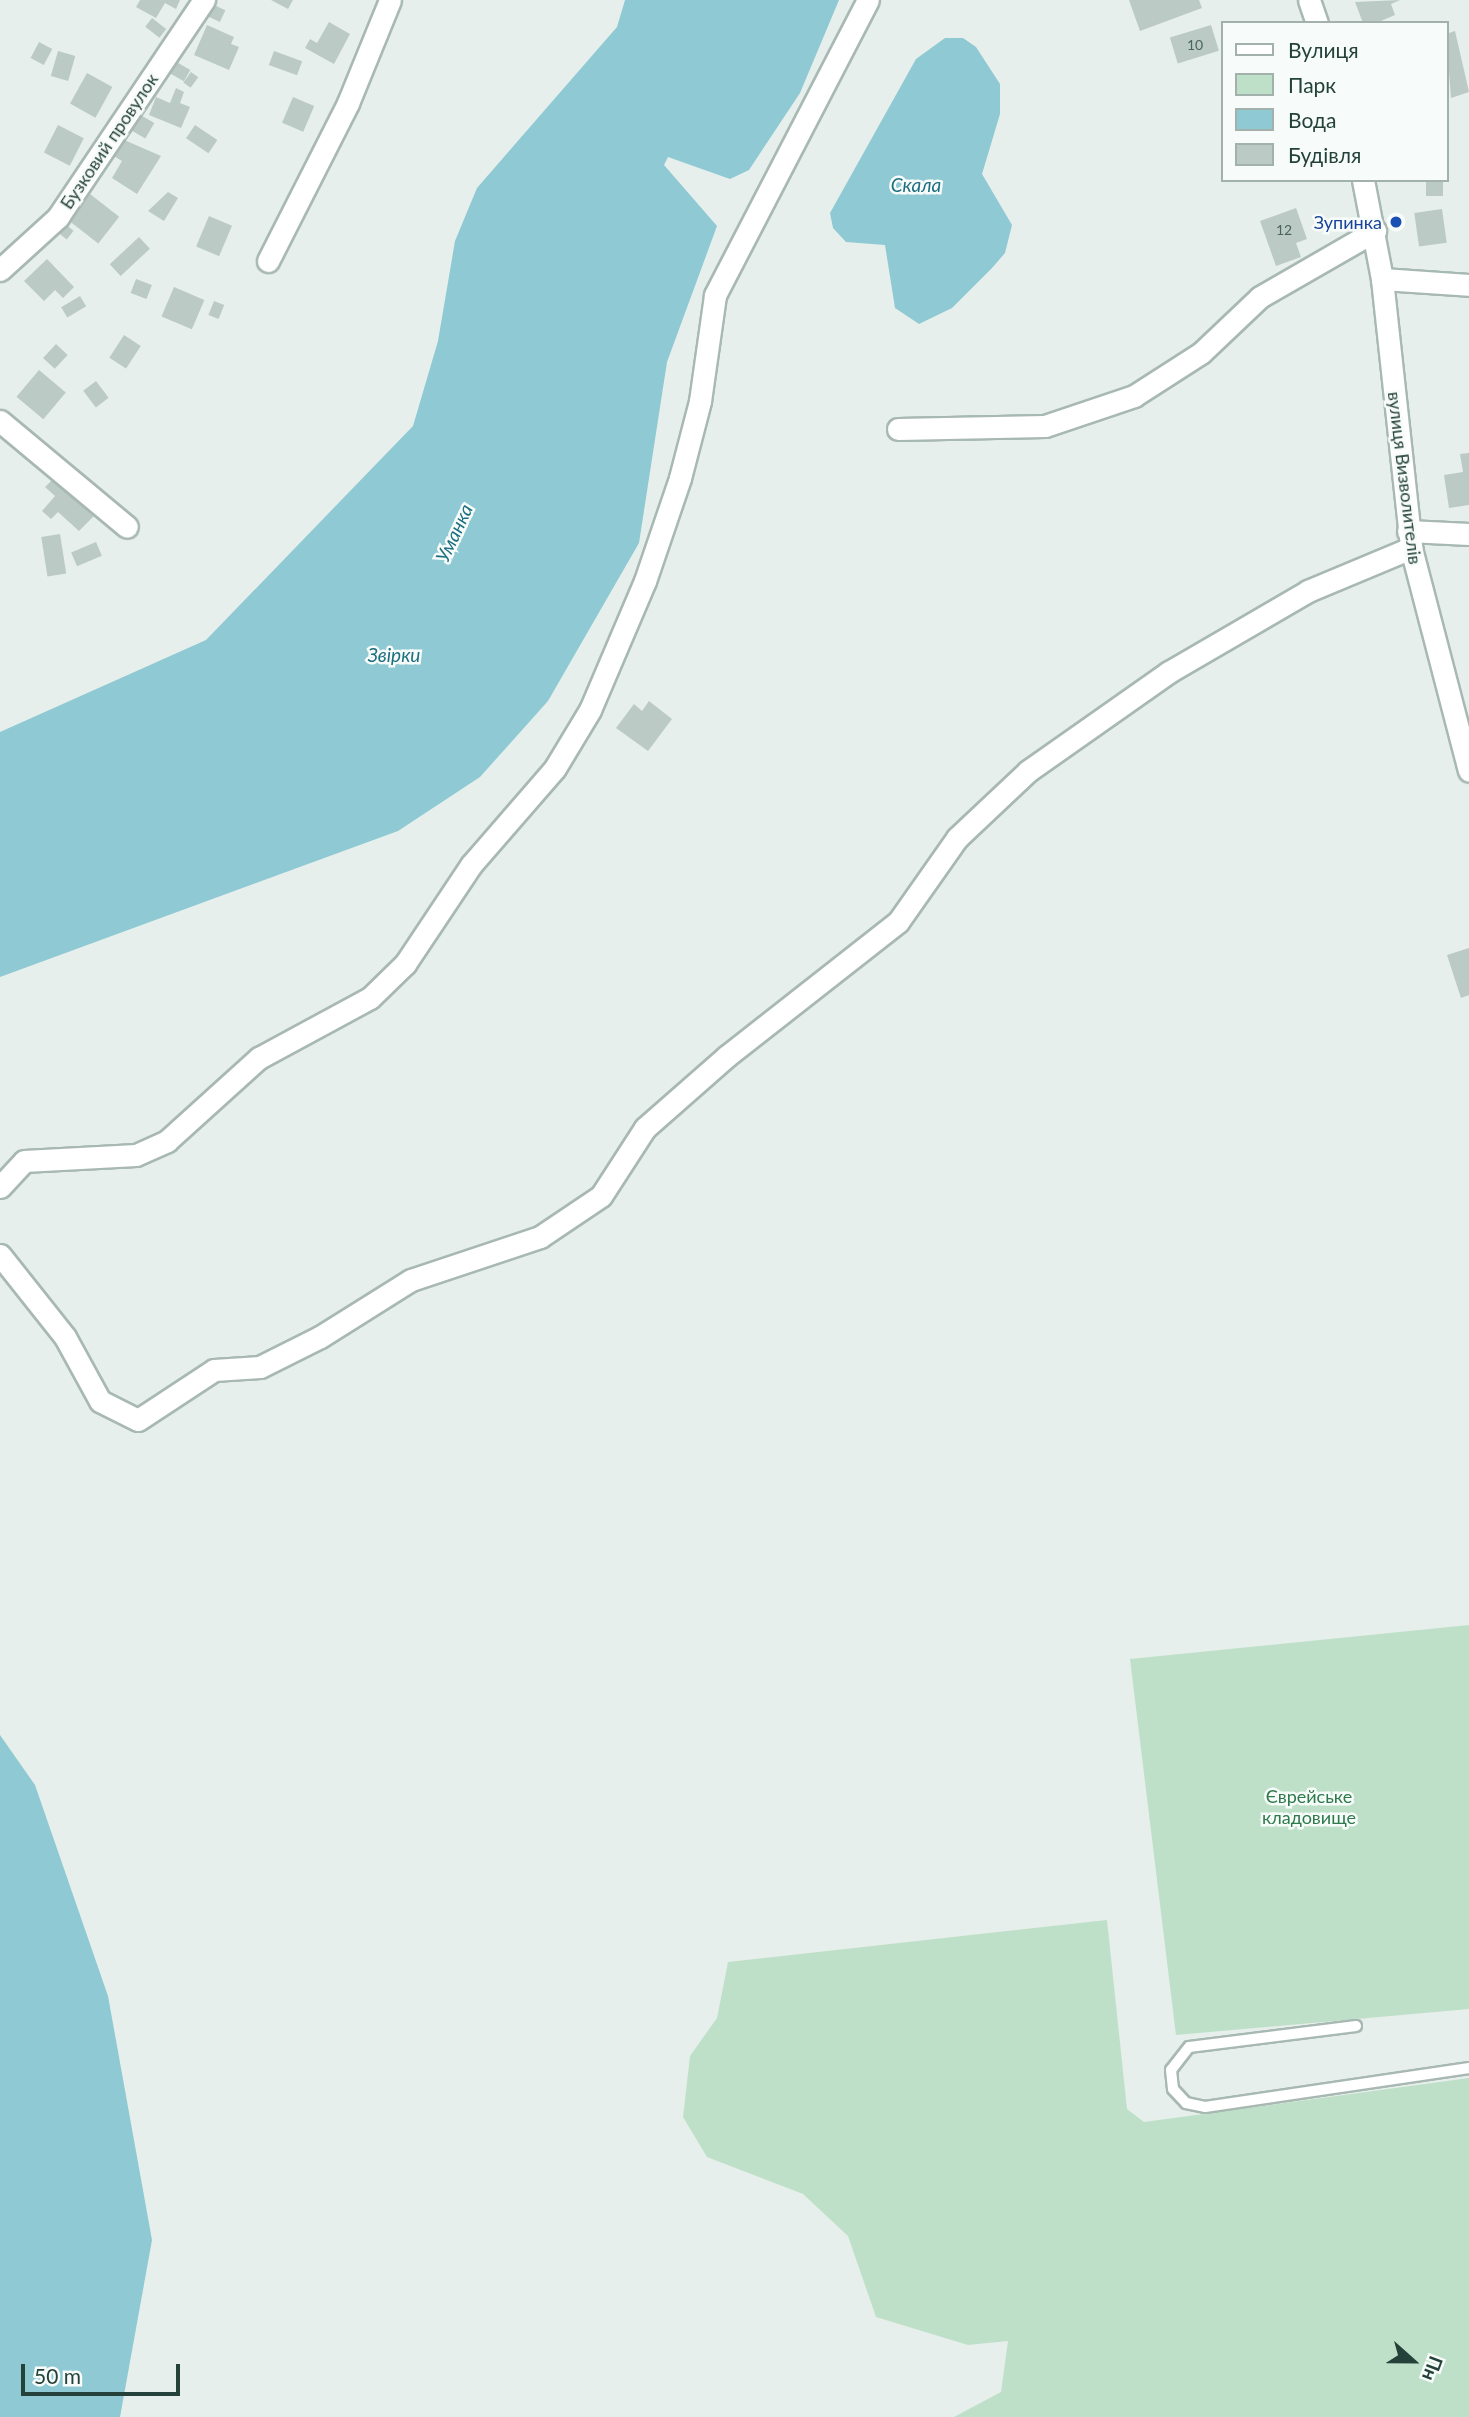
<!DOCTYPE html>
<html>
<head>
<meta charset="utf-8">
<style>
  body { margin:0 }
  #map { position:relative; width:1469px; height:2417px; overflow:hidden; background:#e6efeb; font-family:Lato,sans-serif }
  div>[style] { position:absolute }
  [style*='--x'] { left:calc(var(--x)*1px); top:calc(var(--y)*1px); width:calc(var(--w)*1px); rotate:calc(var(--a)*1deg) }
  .green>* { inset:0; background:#bfe0c8 }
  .water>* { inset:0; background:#8ec9d4 }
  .building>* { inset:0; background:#bbcac4; transform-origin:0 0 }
  .roads { filter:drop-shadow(2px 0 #a8b8b2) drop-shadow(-2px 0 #a8b8b2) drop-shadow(0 2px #a8b8b2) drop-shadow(0 -2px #a8b8b2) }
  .lane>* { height:10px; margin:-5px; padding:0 5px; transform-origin:5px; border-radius:5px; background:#fff }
  .street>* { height:21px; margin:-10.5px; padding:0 10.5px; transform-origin:10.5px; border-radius:10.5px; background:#fff }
  .secondary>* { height:21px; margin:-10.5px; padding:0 10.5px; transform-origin:10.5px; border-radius:10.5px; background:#fff }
  .dots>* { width:19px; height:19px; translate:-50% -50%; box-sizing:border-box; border:4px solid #f7fbf9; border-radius:50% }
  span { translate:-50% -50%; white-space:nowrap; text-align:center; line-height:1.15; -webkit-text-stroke:5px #f7fbf9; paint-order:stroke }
  .number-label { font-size:14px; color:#4a645c }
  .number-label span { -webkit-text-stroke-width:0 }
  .street-label { font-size:18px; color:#24423a }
  .transit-label { font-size:18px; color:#164399 }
  .right { translate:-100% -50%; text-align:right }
  .park-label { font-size:18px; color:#2d7a4b }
  .water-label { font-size:19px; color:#1c6f80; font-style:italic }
  .legend { position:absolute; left:1221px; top:21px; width:228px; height:161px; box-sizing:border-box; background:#f7fbf9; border:2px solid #a3b1ad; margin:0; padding:9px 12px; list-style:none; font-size:21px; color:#24423a }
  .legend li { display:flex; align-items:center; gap:14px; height:35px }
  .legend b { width:35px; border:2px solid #a3b1ad }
  .north { position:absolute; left:1378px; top:2326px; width:70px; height:70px; -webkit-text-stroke:5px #f7fbf9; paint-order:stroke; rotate:111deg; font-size:19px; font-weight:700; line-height:28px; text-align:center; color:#24423a }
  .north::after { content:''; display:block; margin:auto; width:24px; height:32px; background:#24423a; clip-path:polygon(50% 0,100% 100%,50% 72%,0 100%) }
  .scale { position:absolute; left:21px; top:2364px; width:159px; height:32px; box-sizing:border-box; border:4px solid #24423a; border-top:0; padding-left:9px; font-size:21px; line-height:24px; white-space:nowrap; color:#24423a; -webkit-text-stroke:5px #f7fbf9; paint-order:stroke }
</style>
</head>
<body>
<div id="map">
  <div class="green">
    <i style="clip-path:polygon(1469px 1625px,1469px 2009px,1176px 2035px,1130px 1659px)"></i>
    <i style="clip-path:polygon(1107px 1920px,1127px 2109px,1144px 2122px,1469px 2078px,1469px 2417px,954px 2417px,1001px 2392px,1008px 2341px,968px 2345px,876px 2317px,848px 2236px,803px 2194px,707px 2157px,683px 2117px,690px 2056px,717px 2018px,728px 1962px)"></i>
  </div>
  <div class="water">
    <i style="clip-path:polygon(625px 0,839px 0,800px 93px,749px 170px,730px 179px,668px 157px,664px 165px,717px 226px,667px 362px,639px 543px,548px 701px,480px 777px,398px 831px,0 977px,0 732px,206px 640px,413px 426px,438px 341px,455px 241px,477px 188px,617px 27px)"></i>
    <i style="clip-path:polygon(945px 38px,963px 38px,976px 47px,1000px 84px,1000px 114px,982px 174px,1012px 225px,1005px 253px,992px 268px,952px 308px,919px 324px,895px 308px,885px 245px,846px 242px,833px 228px,830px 213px,916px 59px)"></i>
    <i style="clip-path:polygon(0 1735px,35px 1785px,108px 1996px,152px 2240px,120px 2417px,0 2417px)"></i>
  </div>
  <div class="building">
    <i style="clip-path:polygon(140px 0,180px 0,176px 9px,165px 3px,156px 18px,136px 7px)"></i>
    <i style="clip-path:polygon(271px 0,293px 0,288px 9px)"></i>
    <i style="clip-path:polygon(1129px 0,1199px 0,1202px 8px,1140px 31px)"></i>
    <i style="clip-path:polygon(1400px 0,1391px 4px,1395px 15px,1376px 23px,1363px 23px,1355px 2px)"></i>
    <i style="left:210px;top:3px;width:17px;height:13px;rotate:25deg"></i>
    <i style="left:152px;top:18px;width:18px;height:11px;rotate:38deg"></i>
    <i style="clip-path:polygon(329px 22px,350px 34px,334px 64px,305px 48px,310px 39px,317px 43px)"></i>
    <i style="clip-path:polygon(207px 25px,234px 37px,231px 44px,239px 47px,229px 70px,194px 55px)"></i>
    <i style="left:1211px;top:25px;width:27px;height:43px;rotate:73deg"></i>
    <i style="clip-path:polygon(1455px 31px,1469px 92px,1451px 98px,1446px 34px)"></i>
    <i style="left:39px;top:42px;width:15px;height:18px;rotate:28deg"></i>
    <i style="left:58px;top:51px;width:18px;height:26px;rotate:16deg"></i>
    <i style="left:274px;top:51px;width:30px;height:15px;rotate:20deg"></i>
    <i style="left:173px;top:60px;width:20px;height:13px;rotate:30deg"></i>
    <i style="left:191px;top:72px;width:9px;height:13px;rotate:36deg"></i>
    <i style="left:87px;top:73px;width:29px;height:35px;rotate:29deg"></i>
    <i style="clip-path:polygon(176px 88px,184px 92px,180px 103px,190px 107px,181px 128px,149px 115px,156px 97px,170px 103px)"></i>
    <i style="left:293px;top:97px;width:23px;height:28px;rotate:23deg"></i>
    <i style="left:137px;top:113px;width:20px;height:18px;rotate:30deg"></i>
    <i style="left:58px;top:125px;width:29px;height:31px;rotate:27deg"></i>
    <i style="left:195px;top:125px;width:27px;height:16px;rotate:34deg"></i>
    <i style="clip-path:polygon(122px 139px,161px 156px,137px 194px,112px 178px,122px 161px,112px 155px)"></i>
    <i style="left:1426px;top:180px;width:17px;height:16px"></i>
    <i style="clip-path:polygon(168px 192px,178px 198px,164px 221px,148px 211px)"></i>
    <i style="left:90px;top:194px;width:37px;height:34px;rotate:38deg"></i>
    <i style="clip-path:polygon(1296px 208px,1307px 239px,1296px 243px,1301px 257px,1276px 266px,1260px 221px)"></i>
    <i style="left:1442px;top:209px;width:34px;height:28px;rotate:82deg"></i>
    <i style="left:209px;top:216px;width:25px;height:33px;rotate:23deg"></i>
    <i style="left:61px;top:221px;width:16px;height:11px;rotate:38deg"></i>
    <i style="left:139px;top:237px;width:16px;height:40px;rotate:47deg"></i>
    <i style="clip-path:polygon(47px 259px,74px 287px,63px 298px,55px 290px,44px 301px,24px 281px)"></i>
    <i style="left:136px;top:279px;width:17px;height:15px;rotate:21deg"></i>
    <i style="left:174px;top:287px;width:33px;height:32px;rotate:23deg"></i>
    <i style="left:80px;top:296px;width:12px;height:22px;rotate:59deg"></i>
    <i style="left:214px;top:301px;width:11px;height:15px;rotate:22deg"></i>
    <i style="left:124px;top:335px;width:20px;height:27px;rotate:33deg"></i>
    <i style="left:56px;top:344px;width:16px;height:19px;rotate:43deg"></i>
    <i style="left:39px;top:370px;width:35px;height:35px;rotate:40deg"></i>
    <i style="left:96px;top:381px;width:21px;height:16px;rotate:53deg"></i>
    <i style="clip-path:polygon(1469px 453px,1469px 505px,1449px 508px,1444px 475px,1463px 472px,1460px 454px)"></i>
    <i style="clip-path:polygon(56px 476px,96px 514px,79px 531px,58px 512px,51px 519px,42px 511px,55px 496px,45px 487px)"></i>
    <i style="left:60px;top:534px;width:40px;height:19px;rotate:81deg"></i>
    <i style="left:96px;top:542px;width:15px;height:27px;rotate:67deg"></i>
    <i style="clip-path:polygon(649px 701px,672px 719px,648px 751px,616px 728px,634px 704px,642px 711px)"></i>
    <i style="clip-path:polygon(1469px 948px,1469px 995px,1461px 998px,1447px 955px)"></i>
  </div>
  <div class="roads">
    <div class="lane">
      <i style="--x:1356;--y:2026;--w:168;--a:172.8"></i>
      <i style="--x:1189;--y:2047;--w:29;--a:128"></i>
      <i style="--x:1171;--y:2070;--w:19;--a:84"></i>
      <i style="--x:1173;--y:2089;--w:19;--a:47"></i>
      <i style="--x:1186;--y:2103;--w:19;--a:12"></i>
      <i style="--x:1205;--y:2107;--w:267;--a:-8.4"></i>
    </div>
    <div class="street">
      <i style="--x:268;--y:261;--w:177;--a:-63.1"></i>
      <i style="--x:348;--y:103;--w:111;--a:-67.8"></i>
      <i style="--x:0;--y:270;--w:79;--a:-42.4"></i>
      <i style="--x:58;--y:217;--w:262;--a:-56.1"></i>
      <i style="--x:1382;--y:279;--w:87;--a:3.9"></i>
      <i style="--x:0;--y:421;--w:165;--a:39.8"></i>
      <i style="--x:898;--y:429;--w:147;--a:-1.2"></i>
      <i style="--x:1045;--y:426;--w:94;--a:-18.6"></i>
      <i style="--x:1134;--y:396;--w:80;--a:-32.7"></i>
      <i style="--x:1201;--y:353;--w:81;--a:-43.5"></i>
      <i style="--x:1260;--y:297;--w:133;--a:-29.9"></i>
      <i style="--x:1408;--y:531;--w:61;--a:2.8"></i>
      <i style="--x:0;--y:1187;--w:35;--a:-47"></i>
      <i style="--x:24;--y:1161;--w:112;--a:-3.1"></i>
      <i style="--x:136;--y:1155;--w:34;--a:-24"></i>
      <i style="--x:167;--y:1141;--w:124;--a:-42.1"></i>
      <i style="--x:259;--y:1058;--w:126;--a:-28.4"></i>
      <i style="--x:370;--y:998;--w:49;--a:-44.2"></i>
      <i style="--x:405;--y:964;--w:119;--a:-56.3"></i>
      <i style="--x:471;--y:865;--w:128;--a:-49.1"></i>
      <i style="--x:555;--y:768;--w:68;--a:-58.9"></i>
      <i style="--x:590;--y:710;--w:140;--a:-66.9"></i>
      <i style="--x:645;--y:581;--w:109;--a:-71.2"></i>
      <i style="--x:680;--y:478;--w:80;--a:-75.4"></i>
      <i style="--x:700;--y:401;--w:107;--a:-81.9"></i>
      <i style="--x:715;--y:295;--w:332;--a:-62.6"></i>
      <i style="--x:0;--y:1255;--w:105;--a:51.6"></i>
      <i style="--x:65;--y:1337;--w:73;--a:61.3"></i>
      <i style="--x:100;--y:1401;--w:42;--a:26.6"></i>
      <i style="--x:138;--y:1420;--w:91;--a:-33.3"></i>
      <i style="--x:214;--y:1370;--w:46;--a:-3.7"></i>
      <i style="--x:260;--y:1367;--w:67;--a:-26.6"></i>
      <i style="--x:320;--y:1337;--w:107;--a:-32.1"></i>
      <i style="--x:411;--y:1280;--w:136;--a:-18.4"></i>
      <i style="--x:540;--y:1237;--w:73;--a:-33.9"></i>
      <i style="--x:601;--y:1196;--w:81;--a:-57.1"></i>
      <i style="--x:645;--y:1128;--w:109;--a:-41.3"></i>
      <i style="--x:727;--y:1056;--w:217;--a:-38.1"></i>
      <i style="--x:898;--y:922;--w:103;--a:-54.9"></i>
      <i style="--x:957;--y:838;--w:98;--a:-43.3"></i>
      <i style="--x:1028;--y:771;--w:172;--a:-35.1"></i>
      <i style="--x:1169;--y:672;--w:161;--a:-30.2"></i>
      <i style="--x:1308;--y:591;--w:112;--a:-22.7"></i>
    </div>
    <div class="secondary">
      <i style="--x:1309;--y:0;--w:24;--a:71"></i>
      <i style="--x:1363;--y:180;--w:101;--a:79.1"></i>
      <i style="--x:1382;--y:279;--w:271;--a:83.8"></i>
      <i style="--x:1411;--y:548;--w:230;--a:75.4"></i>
    </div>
  </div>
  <div class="dots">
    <i style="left:1396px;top:222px;background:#1a4fb4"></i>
  </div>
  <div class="number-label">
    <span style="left:1195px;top:45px">10</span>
    <span style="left:1284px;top:230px">12</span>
  </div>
  <div class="street-label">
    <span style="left:109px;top:141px;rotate:-56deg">Бузковий провулок</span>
    <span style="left:1405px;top:478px;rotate:83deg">вулиця Визволителів</span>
  </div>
  <div class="transit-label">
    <span class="right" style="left:1382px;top:222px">Зупинка</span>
  </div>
  <div class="park-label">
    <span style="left:1309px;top:1807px">Єврейське<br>кладовище</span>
  </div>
  <div class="water-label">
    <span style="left:916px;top:185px">Скала</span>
    <span style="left:454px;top:533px;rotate:-65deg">Уманка</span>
    <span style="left:394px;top:655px">Звірки</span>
  </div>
  <ul class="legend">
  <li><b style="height:9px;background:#fff"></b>Вулиця</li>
  <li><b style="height:19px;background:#bfe0c8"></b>Парк</li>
  <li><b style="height:19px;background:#8ec9d4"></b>Вода</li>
  <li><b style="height:19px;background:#bbcac4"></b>Будівля</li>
  </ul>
  <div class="north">Пн</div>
  <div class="scale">50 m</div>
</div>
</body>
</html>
